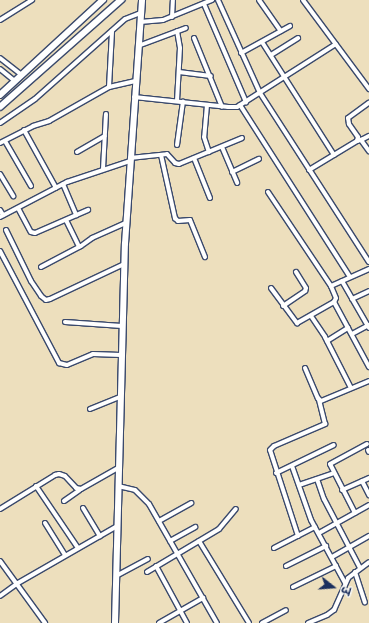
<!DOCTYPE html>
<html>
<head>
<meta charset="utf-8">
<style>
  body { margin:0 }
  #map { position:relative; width:369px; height:623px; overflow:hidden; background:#eddfbd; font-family:Mynerve,"Playpen Sans Deva",sans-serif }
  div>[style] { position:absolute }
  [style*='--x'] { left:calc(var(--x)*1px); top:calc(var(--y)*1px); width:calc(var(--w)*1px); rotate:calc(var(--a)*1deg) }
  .roads { filter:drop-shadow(1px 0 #3a496c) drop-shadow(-1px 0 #3a496c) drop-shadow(0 1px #3a496c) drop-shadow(0 -1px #3a496c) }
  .street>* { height:4px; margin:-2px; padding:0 2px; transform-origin:2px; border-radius:2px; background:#fff }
  .secondary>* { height:5.5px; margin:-2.75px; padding:0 2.75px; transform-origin:2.75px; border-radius:2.75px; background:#fff }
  span { translate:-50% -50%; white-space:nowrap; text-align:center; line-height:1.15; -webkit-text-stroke:4px #f6f6f2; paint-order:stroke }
  .north { position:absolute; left:313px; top:567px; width:40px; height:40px; -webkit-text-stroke:3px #f6f6f2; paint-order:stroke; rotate:107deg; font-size:11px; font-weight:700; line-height:16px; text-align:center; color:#1b2f5e }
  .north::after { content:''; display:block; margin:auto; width:14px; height:18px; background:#1b2f5e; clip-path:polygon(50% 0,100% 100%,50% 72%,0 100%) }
</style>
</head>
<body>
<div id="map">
  <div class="roads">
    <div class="street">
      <i style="--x:218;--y:0;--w:102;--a:65.7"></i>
      <i style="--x:260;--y:93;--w:201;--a:57.2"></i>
      <i style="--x:259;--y:0;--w:38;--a:55"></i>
      <i style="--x:303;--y:0;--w:111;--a:53.4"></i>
      <i style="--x:204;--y:4;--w:107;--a:66.8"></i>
      <i style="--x:172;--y:17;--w:17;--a:-87"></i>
      <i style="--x:0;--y:20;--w:38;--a:-32"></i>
      <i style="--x:140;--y:22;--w:23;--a:-5"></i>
      <i style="--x:163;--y:20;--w:53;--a:-22.2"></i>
      <i style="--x:194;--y:38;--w:74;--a:67.9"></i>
      <i style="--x:262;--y:42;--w:134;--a:57.5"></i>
      <i style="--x:138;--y:46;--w:51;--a:-20.6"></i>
      <i style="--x:241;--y:53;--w:56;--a:-28.9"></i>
      <i style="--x:271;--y:55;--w:32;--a:-32"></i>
      <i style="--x:0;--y:58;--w:28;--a:38"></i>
      <i style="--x:0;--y:69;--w:19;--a:39"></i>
      <i style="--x:179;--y:72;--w:32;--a:7"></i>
      <i style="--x:109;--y:87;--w:56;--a:-86.9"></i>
      <i style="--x:134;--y:97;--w:95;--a:6.1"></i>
      <i style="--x:228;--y:107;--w:9;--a:0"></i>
      <i style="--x:237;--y:107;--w:117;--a:-32.5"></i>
      <i style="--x:177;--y:101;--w:53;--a:-86.8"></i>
      <i style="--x:180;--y:48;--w:17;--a:-100"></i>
      <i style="--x:207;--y:105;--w:32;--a:95"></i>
      <i style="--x:204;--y:137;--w:16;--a:72"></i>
      <i style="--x:240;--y:105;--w:204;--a:57.4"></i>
      <i style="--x:0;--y:123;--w:42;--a:-34.4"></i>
      <i style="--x:35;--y:99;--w:120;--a:-41.6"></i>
      <i style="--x:125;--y:19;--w:17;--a:-21"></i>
      <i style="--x:24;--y:130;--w:66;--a:61.1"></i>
      <i style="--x:361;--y:140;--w:14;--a:54"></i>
      <i style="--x:5;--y:141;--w:52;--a:60"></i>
      <i style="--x:357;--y:141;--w:6;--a:-18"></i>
      <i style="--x:363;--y:139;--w:7;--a:-27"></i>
      <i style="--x:0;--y:143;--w:37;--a:-27"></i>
      <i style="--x:33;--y:126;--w:17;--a:-17"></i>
      <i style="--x:49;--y:121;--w:69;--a:-29.5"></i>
      <i style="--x:109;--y:87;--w:27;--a:-13"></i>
      <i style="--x:177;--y:145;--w:44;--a:-82.2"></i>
      <i style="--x:222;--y:147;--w:39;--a:67"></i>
      <i style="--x:77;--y:152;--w:32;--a:-30"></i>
      <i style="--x:161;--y:155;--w:65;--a:77.5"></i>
      <i style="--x:175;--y:218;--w:4;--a:45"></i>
      <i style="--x:178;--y:221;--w:12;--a:-5"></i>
      <i style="--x:190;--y:220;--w:40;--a:68"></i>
      <i style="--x:130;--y:158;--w:37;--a:-6"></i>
      <i style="--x:167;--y:154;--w:12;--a:48"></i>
      <i style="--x:175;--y:163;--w:4;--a:14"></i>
      <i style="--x:179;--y:164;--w:68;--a:-22.4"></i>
      <i style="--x:194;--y:158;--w:43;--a:68.2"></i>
      <i style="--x:103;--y:169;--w:55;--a:-86.9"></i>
      <i style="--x:309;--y:170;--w:56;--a:-31.1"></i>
      <i style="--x:357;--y:141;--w:4;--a:-76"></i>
      <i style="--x:358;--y:137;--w:16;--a:-125"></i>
      <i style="--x:349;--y:124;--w:6;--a:-99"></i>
      <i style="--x:348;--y:118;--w:26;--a:-36"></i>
      <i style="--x:232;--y:172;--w:30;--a:-26"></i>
      <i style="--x:0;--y:174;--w:26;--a:59"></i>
      <i style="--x:63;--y:184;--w:34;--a:67"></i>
      <i style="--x:268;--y:192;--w:113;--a:56.2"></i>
      <i style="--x:331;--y:286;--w:42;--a:-24.1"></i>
      <i style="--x:18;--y:208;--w:27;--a:62"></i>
      <i style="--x:31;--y:232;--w:4;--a:14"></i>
      <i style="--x:35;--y:233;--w:58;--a:-23.5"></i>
      <i style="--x:0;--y:210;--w:6;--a:59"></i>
      <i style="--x:0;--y:217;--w:76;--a:-27.6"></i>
      <i style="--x:67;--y:182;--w:66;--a:-18.4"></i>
      <i style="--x:66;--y:220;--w:30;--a:64"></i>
      <i style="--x:6;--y:230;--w:57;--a:63.9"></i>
      <i style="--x:31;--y:281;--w:18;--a:56"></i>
      <i style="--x:41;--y:296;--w:6;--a:39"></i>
      <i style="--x:46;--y:300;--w:4;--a:-14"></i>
      <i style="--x:50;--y:299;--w:82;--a:-25.3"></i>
      <i style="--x:0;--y:251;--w:127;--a:62.2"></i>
      <i style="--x:59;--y:363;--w:8;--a:14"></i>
      <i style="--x:67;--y:365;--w:28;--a:-23"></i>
      <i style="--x:93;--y:354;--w:28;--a:2"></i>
      <i style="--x:41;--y:267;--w:45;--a:-27.7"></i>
      <i style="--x:81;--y:246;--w:14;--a:-36"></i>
      <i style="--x:92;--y:238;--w:37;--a:-24"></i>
      <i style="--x:342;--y:281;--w:54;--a:60.1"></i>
      <i style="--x:271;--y:288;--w:44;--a:53.4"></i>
      <i style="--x:297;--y:323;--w:43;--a:-29.6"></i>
      <i style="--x:334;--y:302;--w:4;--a:-63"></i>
      <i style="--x:336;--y:298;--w:13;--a:-113"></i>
      <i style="--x:352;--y:299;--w:19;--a:-25"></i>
      <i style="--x:334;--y:302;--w:74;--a:61.7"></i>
      <i style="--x:283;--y:306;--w:27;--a:-34"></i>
      <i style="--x:305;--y:291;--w:3;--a:-72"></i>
      <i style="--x:306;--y:288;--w:19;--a:-122"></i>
      <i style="--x:311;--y:316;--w:25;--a:56"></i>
      <i style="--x:325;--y:337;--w:57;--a:63"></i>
      <i style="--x:65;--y:322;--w:57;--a:4"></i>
      <i style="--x:352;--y:334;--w:19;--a:-28"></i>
      <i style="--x:327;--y:341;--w:25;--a:-32"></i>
      <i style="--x:305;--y:368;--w:33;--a:67"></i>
      <i style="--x:318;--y:398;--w:4;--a:45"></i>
      <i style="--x:321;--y:401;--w:52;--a:-22.6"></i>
      <i style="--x:90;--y:409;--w:32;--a:-22"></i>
      <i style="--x:368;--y:450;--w:2;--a:63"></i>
      <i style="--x:292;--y:466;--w:57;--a:70.6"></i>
      <i style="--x:311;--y:520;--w:72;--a:61.6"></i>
      <i style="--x:276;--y:473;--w:64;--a:-25.8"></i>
      <i style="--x:317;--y:479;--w:21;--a:71"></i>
      <i style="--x:324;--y:499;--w:78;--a:62.4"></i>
      <i style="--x:362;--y:481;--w:16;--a:63"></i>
      <i style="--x:299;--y:485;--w:36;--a:-19"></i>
      <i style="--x:36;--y:486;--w:75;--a:55.9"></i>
      <i style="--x:118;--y:486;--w:17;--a:13"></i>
      <i style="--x:135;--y:490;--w:20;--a:45"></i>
      <i style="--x:149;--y:504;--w:137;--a:60.3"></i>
      <i style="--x:342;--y:490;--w:30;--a:-24"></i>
      <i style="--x:64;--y:501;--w:19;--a:-35"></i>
      <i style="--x:83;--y:508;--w:33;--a:59"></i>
      <i style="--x:0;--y:509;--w:65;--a:-31.7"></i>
      <i style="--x:55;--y:475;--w:4;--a:-14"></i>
      <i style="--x:59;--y:474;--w:6;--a:18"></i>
      <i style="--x:65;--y:476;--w:16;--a:47"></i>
      <i style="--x:76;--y:488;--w:5;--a:11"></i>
      <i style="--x:81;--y:489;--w:43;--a:-29.6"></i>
      <i style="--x:355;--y:513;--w:55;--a:-117"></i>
      <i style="--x:330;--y:464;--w:42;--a:-28.4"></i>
      <i style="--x:159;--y:521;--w:37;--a:-29"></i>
      <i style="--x:45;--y:523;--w:38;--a:58"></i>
      <i style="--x:319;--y:533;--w:57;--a:-29.2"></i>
      <i style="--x:298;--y:536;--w:90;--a:-108"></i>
      <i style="--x:270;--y:450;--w:6;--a:-45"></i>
      <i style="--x:274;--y:446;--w:56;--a:-23.3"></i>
      <i style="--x:325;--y:424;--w:25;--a:-104"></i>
      <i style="--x:170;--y:541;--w:29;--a:-29"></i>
      <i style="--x:199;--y:541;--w:96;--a:58.6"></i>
      <i style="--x:274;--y:548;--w:46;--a:-27.1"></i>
      <i style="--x:332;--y:557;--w:43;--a:-29.6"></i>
      <i style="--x:0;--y:561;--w:77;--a:54"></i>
      <i style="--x:156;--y:566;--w:65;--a:61.5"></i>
      <i style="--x:286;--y:566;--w:45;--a:-26.6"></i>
      <i style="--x:147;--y:572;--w:84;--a:-30.8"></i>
      <i style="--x:219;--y:529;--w:26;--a:-50"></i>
      <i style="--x:355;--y:572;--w:32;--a:72"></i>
      <i style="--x:116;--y:576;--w:36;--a:-28"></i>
      <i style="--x:293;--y:587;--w:48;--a:-26"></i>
      <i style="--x:0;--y:596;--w:22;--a:-36"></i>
      <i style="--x:18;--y:583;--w:114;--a:-29.9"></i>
      <i style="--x:159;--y:623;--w:51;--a:-29.6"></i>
      <i style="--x:262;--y:623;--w:27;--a:-28"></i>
      <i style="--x:308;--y:623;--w:21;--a:-23"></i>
      <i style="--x:327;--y:615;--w:9;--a:-36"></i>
      <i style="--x:334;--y:610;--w:35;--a:-66"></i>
      <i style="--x:348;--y:578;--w:26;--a:-37"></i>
    </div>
    <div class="secondary">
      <i style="--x:0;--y:95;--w:140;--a:-42.7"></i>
      <i style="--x:0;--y:107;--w:162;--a:-41.5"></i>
      <i style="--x:115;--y:623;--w:379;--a:-88.5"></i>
      <i style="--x:125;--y:244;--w:245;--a:-86"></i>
    </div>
  </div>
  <div class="north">उ</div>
</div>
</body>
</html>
